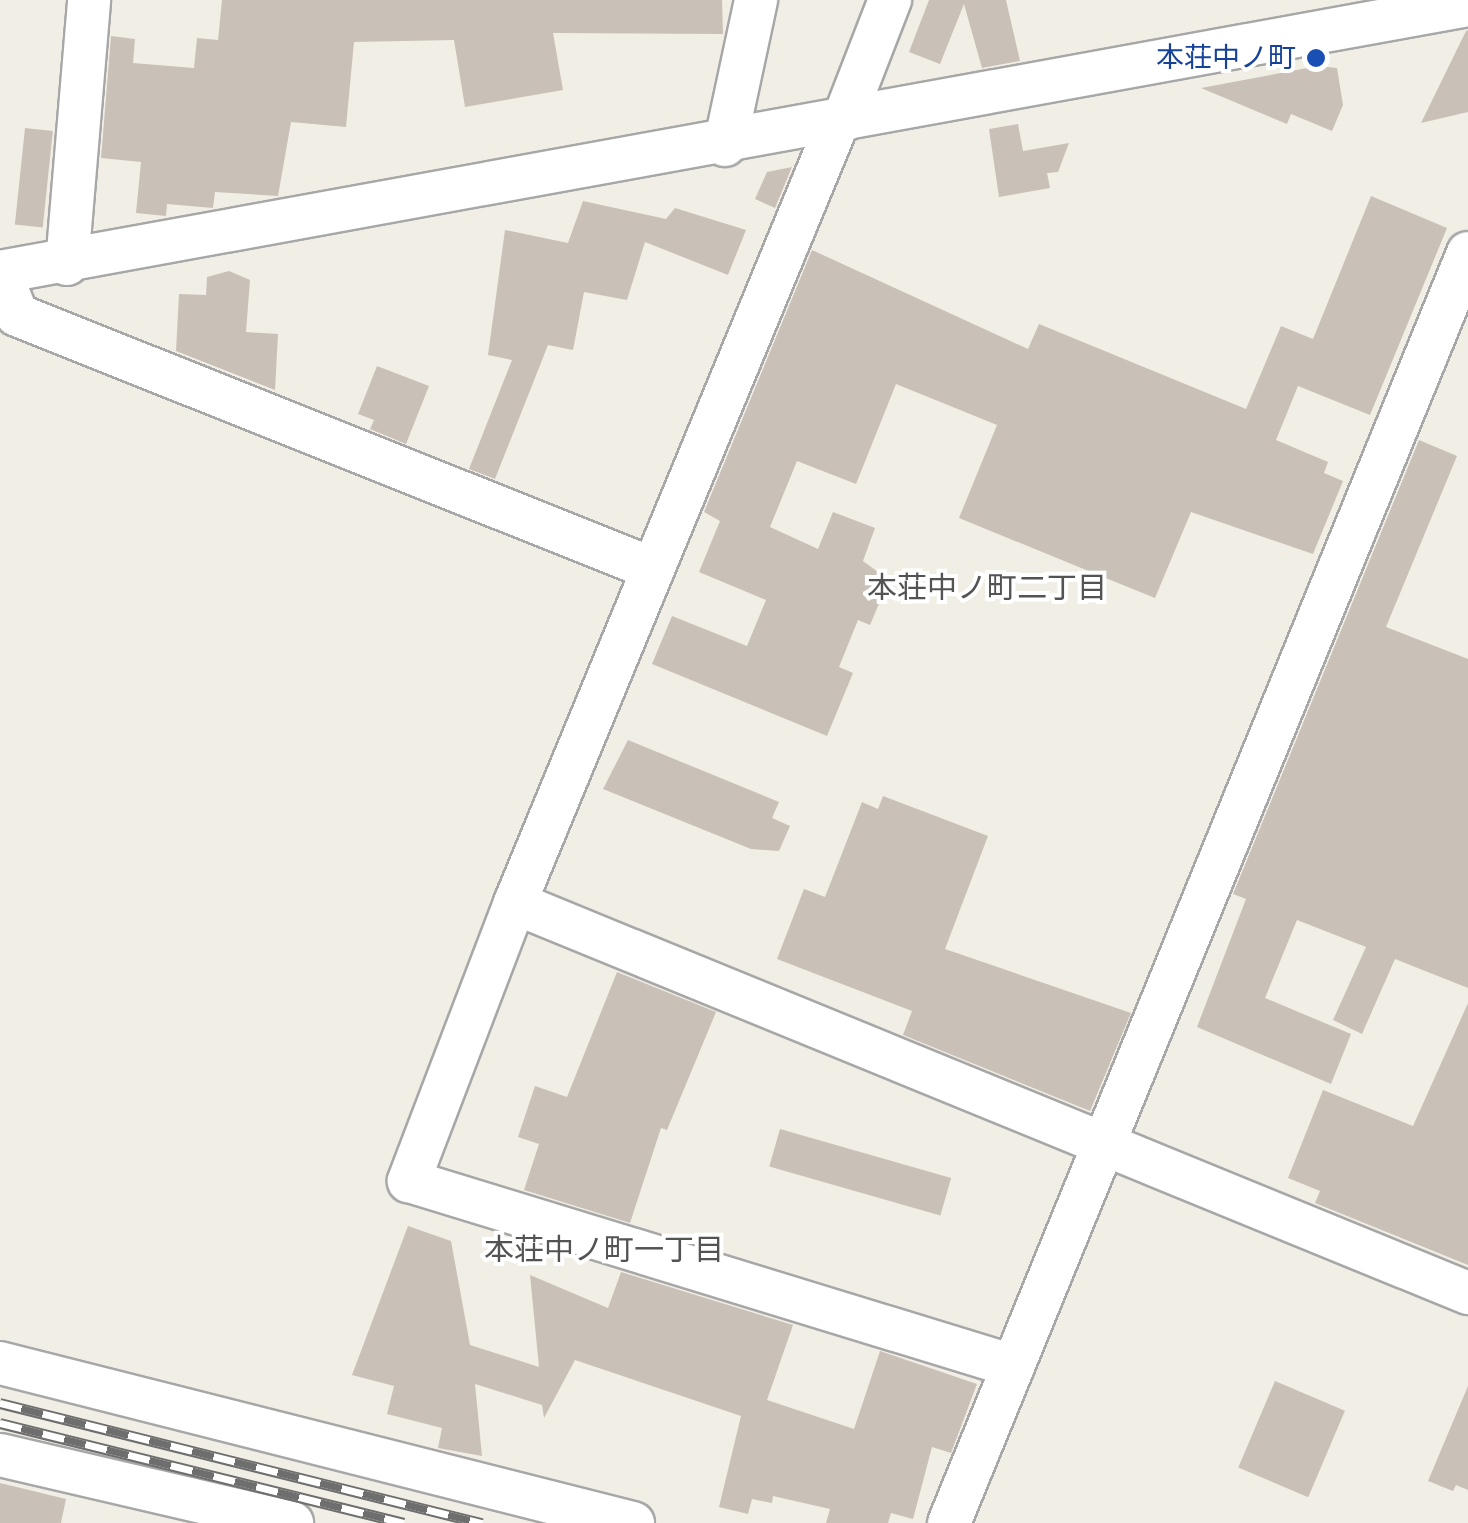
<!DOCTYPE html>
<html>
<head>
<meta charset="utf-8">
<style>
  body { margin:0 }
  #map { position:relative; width:1468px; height:1523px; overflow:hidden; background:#f1eee5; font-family:Helvetica,"Noto Sans JP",sans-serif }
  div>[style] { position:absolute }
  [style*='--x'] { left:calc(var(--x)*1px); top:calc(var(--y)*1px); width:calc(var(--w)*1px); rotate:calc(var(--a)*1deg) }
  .building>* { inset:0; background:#c9c1b8; transform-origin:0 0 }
  .roads { filter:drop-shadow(2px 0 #a7a7a7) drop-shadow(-2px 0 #a7a7a7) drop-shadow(0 2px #a7a7a7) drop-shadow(0 -2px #a7a7a7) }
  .minor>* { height:42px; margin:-21px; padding:0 21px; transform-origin:21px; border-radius:21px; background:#fff }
  .rail>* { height:11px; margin-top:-5.5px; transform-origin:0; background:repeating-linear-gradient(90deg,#fff 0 22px,#6e6e6e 0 44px); box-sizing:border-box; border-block:2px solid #6e6e6e }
  .dots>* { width:28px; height:28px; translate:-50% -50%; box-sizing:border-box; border:5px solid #fff; border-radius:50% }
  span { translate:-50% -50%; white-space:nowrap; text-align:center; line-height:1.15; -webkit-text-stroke:8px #fff; paint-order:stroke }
  .transit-label { font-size:28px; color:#164399 }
  .right { translate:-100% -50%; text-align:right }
  .neighbourhood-label { font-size:30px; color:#535353 }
</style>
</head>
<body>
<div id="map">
  <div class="building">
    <i style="clip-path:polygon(222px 0,722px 0,723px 34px,553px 33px,563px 90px,465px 107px,454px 40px,354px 42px,346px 127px,291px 122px,278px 196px,215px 192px,213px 208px,167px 204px,166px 216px,136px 213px,141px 162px,101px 158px,111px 36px,135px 39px,133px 63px,194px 68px,197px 38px,218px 40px)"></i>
    <i style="clip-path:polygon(929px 0,1006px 0,1020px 61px,982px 68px,964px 4px,940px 64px,909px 52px)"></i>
    <i style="clip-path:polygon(1468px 30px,1468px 112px,1421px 123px,1466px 31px)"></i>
    <i style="clip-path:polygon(1318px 66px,1337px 68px,1343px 105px,1332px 131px,1291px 114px,1287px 124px,1201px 88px)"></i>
    <i style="clip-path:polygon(1018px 124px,1023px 151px,1069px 143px,1058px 172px,1047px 173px,1050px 188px,999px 197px,989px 129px)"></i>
    <i style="left:25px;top:128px;width:28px;height:97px;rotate:6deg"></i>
    <i style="clip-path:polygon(792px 167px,775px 208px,755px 199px,767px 172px)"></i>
    <i style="clip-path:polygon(1371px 196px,1447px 228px,1370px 415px,1298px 386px,1276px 440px,1328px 462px,1324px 473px,1343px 481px,1313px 554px,1191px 512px,1155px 598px,1113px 581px,959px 518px,997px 425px,896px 384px,856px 484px,797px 461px,770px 527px,818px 549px,833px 512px,875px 528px,863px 561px,889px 580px,870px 625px,858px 620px,839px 667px,853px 673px,827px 736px,652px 664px,672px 616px,747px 646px,766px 600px,699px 572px,720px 521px,704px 512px,812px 250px,1028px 349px,1039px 324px,1246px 409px,1281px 326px,1313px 339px)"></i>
    <i style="clip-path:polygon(583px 201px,666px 219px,675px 208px,746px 230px,728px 275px,645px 242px,627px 300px,584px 292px,573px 350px,548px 345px,495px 479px,469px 469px,512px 360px,488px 355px,505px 230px,568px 243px)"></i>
    <i style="clip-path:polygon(229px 271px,250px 280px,246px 332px,278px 334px,275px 390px,176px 351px,179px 294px,206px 295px,207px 277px)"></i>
    <i style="clip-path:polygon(377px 366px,429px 386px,406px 444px,370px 429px,374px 420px,358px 414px)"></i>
    <i style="clip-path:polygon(1419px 440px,1457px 456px,1386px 627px,1468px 659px,1468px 988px,1395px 959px,1362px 1034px,1333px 1020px,1366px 947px,1297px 920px,1265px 998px,1351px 1034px,1331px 1084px,1197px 1027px,1246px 899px,1233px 894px)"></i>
    <i style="clip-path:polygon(628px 740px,779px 802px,772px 818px,790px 826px,779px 851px,751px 849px,603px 789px)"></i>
    <i style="clip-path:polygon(883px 796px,988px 836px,945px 949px,1131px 1013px,1090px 1111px,903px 1035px,912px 1011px,777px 959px,804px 889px,825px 897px,862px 802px,878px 809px)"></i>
    <i style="clip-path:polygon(617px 972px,716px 1012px,667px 1130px,661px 1128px,630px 1223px,524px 1190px,539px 1144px,518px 1137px,535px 1086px,567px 1097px)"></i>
    <i style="clip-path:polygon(1468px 1003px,1468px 1265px,1315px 1203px,1320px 1191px,1288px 1178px,1323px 1090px,1413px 1126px)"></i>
    <i style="left:780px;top:1129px;width:178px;height:39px;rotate:16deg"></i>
    <i style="clip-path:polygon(408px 1226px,451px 1241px,470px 1345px,539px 1367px,530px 1275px,608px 1308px,621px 1272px,793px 1325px,767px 1400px,854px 1429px,880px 1351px,977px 1384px,951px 1453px,932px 1447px,913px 1519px,891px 1513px,888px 1523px,826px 1523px,830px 1509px,773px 1496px,772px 1503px,752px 1499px,748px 1514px,719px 1507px,741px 1416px,575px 1360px,544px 1418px,542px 1405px,475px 1384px,482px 1456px,438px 1448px,442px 1428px,387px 1414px,394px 1386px,352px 1375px)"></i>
    <i style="left:1275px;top:1381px;width:76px;height:94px;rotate:23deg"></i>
    <i style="clip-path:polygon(1468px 1386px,1468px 1490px,1456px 1485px,1453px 1491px,1428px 1481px)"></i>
    <i style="clip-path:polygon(0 1483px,66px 1499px,61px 1523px,0 1523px)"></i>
  </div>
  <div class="roads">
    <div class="minor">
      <i style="--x:843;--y:121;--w:130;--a:-68.8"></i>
      <i style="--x:838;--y:122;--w:845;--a:112.47"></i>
      <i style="--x:515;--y:903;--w:298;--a:110.9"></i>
      <i style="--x:409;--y:1181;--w:632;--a:17.03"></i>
      <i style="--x:725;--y:145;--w:148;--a:-77.9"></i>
      <i style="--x:67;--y:264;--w:265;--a:-85.2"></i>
      <i style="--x:0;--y:272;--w:1492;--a:-10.31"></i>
      <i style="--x:0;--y:272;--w:46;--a:68.4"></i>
      <i style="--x:17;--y:315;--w:685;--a:21.77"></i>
      <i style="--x:515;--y:903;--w:1030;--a:22.26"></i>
      <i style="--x:0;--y:1363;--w:653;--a:14.19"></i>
      <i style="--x:0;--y:1455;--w:300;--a:13.1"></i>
      <i style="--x:949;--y:1523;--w:1372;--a:-67.77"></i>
    </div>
  </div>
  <div class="rail">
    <i style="--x:0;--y:1403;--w:497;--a:14"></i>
    <i style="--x:0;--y:1423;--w:416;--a:13.9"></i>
  </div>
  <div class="dots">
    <i style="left:1316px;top:58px;background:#1a4fb4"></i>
  </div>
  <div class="transit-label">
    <span class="right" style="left:1296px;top:58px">本荘中ノ町</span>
  </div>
  <div class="neighbourhood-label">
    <span style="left:987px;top:588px">本荘中ノ町二丁目</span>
    <span style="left:604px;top:1250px">本荘中ノ町一丁目</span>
  </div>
</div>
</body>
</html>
